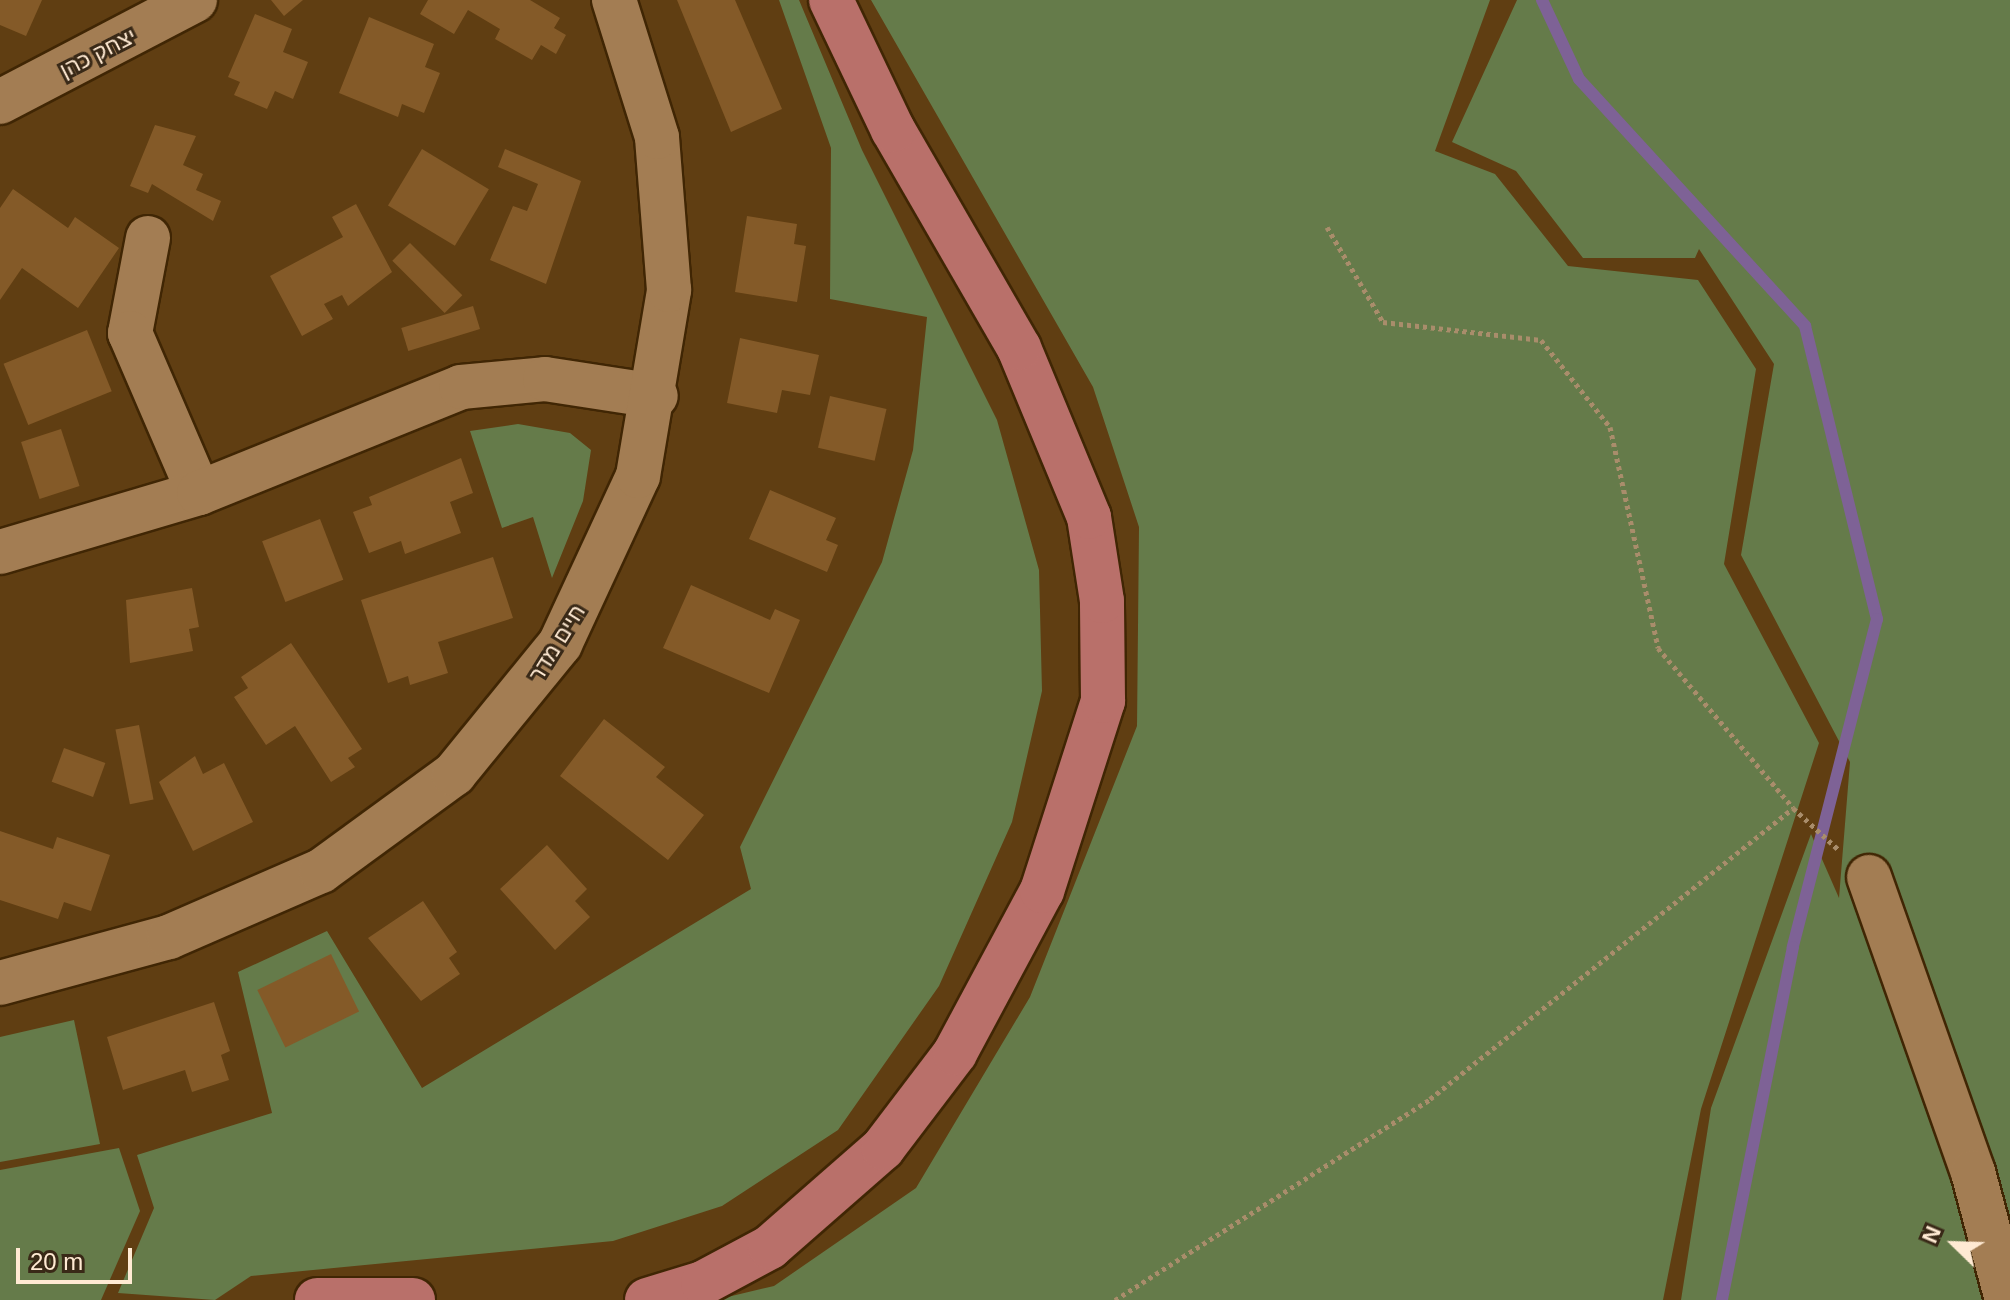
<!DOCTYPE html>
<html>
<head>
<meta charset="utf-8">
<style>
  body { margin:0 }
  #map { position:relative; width:2010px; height:1300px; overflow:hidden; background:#603e12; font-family:Arial,Heebo,sans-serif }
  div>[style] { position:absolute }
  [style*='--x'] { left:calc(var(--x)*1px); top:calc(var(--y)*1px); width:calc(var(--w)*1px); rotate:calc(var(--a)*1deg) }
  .green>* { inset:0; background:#657b4a }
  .stream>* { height:12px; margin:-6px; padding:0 6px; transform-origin:6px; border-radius:6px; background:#7e6296 }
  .building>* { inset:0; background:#845a28; transform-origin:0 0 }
  .path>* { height:5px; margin-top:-2.5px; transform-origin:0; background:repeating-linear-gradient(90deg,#a98d6b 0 4px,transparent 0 8px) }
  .roads { filter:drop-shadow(2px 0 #402604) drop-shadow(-2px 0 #402604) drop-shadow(0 2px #402604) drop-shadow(0 -2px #402604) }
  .minor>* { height:44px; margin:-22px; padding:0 22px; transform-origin:22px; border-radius:22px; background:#a37d53 }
  .major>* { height:44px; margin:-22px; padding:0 22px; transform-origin:22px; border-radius:22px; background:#b9706a }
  span { translate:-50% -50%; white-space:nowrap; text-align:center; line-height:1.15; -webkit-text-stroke:6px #392917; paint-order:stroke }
  .street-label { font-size:22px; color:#ffead3 }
  .north { position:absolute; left:1914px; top:1204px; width:80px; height:80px; -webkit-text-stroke:6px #392917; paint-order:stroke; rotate:293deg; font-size:22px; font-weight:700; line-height:32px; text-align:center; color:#ffead3 }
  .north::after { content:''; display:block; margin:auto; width:28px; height:36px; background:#ffead3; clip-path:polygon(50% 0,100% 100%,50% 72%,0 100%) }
  .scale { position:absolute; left:16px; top:1248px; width:116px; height:36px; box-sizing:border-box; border:4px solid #ffead3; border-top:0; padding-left:10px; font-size:24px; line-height:28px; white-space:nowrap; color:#ffead3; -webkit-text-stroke:6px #392917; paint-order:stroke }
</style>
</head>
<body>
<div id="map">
  <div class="green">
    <i style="clip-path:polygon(779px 0,799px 0,862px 150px,997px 420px,1039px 570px,1042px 691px,1012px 822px,939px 986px,838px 1130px,722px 1206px,613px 1241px,251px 1276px,215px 1300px,118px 1293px,154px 1208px,137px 1155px,272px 1113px,238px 972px,327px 931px,422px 1088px,751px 889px,740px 847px,882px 562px,913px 450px,927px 317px,830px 299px,831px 148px)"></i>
    <i style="clip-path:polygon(871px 0,1490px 0,1435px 151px,1495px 174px,1568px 266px,1698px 280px,1756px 369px,1724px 564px,1819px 743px,1701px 1109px,1663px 1300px,715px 1300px,774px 1286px,916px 1188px,1030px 997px,1137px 726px,1139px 527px,1093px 387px)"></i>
    <i style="clip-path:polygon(1517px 0,2010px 0,2010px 1300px,1681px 1300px,1711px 1108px,1811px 834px,1839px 898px,1850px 762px,1741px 555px,1774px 364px,1699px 249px,1695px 258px,1583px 258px,1516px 171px,1452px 142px)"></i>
    <i style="clip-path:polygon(518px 424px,570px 433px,591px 450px,583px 501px,552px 578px,533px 517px,502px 528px,470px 431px)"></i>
    <i style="clip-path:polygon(74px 1020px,100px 1144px,0 1162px,0 1037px)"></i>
    <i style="clip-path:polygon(119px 1148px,140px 1211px,101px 1300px,0 1300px,0 1170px)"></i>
  </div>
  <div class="stream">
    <i style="--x:1542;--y:0;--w:87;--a:64.9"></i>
    <i style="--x:1579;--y:79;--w:335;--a:47.5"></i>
    <i style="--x:1805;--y:326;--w:302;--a:76.2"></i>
    <i style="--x:1877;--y:619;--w:339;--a:104.4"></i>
    <i style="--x:1793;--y:947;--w:360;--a:101.4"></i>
  </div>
  <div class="building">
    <i style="clip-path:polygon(0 0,42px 0,26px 36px,0 25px)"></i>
    <i style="clip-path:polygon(271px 0,303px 0,284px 16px)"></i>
    <i style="clip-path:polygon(428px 0,530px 0,560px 18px,554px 28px,566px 35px,556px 54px,541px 45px,532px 60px,495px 39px,500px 29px,468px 10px,454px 34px,420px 14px)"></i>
    <i style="clip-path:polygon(677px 0,735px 0,782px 109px,731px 132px)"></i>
    <i style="clip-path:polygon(255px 14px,292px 29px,283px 52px,308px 62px,293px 99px,275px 91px,267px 109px,234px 95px,240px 82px,228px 77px)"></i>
    <i style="clip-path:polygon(369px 17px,434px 44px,425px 67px,440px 73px,424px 113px,402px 104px,398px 117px,339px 93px)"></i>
    <i style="clip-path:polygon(155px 125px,196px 136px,183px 165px,203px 174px,196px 190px,221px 201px,213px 221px,152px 184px,148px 193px,130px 186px)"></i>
    <i style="left:422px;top:149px;width:78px;height:66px;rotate:31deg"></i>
    <i style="clip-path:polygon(505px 149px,581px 181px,546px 284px,490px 260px,513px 206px,527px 211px,538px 184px,498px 167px)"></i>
    <i style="clip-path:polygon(13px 189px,68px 228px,75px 217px,119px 248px,78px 308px,22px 268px,0 300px,0 208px)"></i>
    <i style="clip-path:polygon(356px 204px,392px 272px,348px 306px,342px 295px,324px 304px,333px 319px,302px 336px,270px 276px,343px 237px,332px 217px)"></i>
    <i style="clip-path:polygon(747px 216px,797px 224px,794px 244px,806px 246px,797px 302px,735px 292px)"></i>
    <i style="left:410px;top:243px;width:74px;height:25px;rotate:45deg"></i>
    <i style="left:473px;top:306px;width:24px;height:75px;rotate:73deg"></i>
    <i style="left:87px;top:330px;width:66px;height:90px;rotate:68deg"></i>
    <i style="clip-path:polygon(740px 338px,819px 355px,810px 395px,782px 390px,777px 413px,727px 403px)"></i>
    <i style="left:830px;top:396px;width:58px;height:53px;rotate:13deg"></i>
    <i style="left:61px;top:429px;width:60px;height:42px;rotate:72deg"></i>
    <i style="clip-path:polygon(461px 458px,473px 493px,450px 502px,461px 533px,405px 554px,401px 541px,369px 553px,353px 512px,372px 505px,369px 497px)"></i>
    <i style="clip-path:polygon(770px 490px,836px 518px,826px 540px,838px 545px,827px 572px,749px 539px)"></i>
    <i style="left:320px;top:519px;width:65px;height:62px;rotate:69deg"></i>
    <i style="clip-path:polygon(493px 557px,513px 618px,438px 642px,448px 673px,410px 685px,408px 676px,388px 683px,361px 600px)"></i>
    <i style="clip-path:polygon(691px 585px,770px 620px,775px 609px,800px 620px,769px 693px,663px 648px)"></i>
    <i style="clip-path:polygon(192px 588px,199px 627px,189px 629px,193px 651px,130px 663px,126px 600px)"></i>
    <i style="clip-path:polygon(291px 643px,362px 749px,348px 758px,355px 767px,331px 782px,295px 726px,266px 745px,234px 697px,248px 688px,241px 677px)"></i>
    <i style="clip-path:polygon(604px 719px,665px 767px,656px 777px,704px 815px,668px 860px,560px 776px)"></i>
    <i style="left:139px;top:725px;width:76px;height:24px;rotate:79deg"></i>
    <i style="left:64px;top:748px;width:44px;height:36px;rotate:20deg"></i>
    <i style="clip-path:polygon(195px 756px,203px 774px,224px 763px,253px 822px,193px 851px,159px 782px)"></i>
    <i style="clip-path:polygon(0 831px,53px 849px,57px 837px,110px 855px,91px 911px,64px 902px,58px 919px,0 900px)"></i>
    <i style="clip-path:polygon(547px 845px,587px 889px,575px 901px,590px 917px,555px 950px,500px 889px)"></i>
    <i style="clip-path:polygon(423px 901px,457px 952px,449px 958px,460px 974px,421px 1001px,368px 938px)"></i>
    <i style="left:331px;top:954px;width:64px;height:82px;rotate:64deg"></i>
    <i style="clip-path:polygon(214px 1002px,230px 1051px,221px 1055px,229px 1080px,192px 1092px,185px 1070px,123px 1090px,107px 1037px)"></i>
  </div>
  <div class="path">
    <i style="--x:1327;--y:227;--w:110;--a:59.5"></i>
    <i style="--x:1383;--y:322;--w:159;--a:6.5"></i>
    <i style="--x:1541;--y:340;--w:111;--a:51.6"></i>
    <i style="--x:1610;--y:427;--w:226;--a:77.7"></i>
    <i style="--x:1658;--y:648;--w:209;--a:49.8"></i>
    <i style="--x:1115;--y:1300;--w:374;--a:-32.5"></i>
    <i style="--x:1430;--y:1099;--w:465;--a:-38.7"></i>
    <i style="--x:1793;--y:808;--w:62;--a:42.4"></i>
  </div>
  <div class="roads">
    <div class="minor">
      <i style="--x:0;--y:102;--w:220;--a:-27.6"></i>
      <i style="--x:148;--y:238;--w:97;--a:100.7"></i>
      <i style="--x:130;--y:333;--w:174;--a:66.7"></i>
      <i style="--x:0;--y:552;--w:208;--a:-16.5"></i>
      <i style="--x:199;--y:493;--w:283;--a:-22"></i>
      <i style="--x:461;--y:387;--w:84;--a:-5.4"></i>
      <i style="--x:545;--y:379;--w:112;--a:8.7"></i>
      <i style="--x:1869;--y:877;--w:313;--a:70.6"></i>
      <i style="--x:1973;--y:1172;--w:132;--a:75.1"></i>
      <i style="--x:0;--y:983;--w:175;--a:-15.2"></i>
      <i style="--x:169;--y:937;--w:166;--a:-23.5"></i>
      <i style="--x:321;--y:871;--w:165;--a:-36.1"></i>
      <i style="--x:454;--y:774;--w:168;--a:-50.8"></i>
      <i style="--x:560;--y:644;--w:185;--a:-65.1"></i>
      <i style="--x:638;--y:476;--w:189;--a:-80.5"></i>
      <i style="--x:669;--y:290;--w:153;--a:-94.5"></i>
      <i style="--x:657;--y:137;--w:144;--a:-107.4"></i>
    </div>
    <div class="major">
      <i style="--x:317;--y:1300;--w:96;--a:0"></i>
      <i style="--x:647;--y:1300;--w:59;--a:-16.9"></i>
      <i style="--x:703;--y:1283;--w:76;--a:-28.2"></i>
      <i style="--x:770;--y:1247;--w:150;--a:-41.2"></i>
      <i style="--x:883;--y:1148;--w:119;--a:-52.8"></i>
      <i style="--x:955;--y:1053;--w:184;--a:-61.8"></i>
      <i style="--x:1042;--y:891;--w:200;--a:-72.2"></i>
      <i style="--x:1103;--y:701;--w:100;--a:-90.6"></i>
      <i style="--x:1102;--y:601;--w:85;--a:-98.8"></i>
      <i style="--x:1089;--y:517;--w:183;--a:-112.5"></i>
      <i style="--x:1019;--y:348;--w:252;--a:-120"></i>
      <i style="--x:893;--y:130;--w:144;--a:-115.5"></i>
    </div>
  </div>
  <div class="street-label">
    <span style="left:98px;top:53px;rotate:-27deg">יצחק כהן</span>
    <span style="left:557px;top:643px;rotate:-58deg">חיים מדר</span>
  </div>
  <div class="north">N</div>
  <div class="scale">20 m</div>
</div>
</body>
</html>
